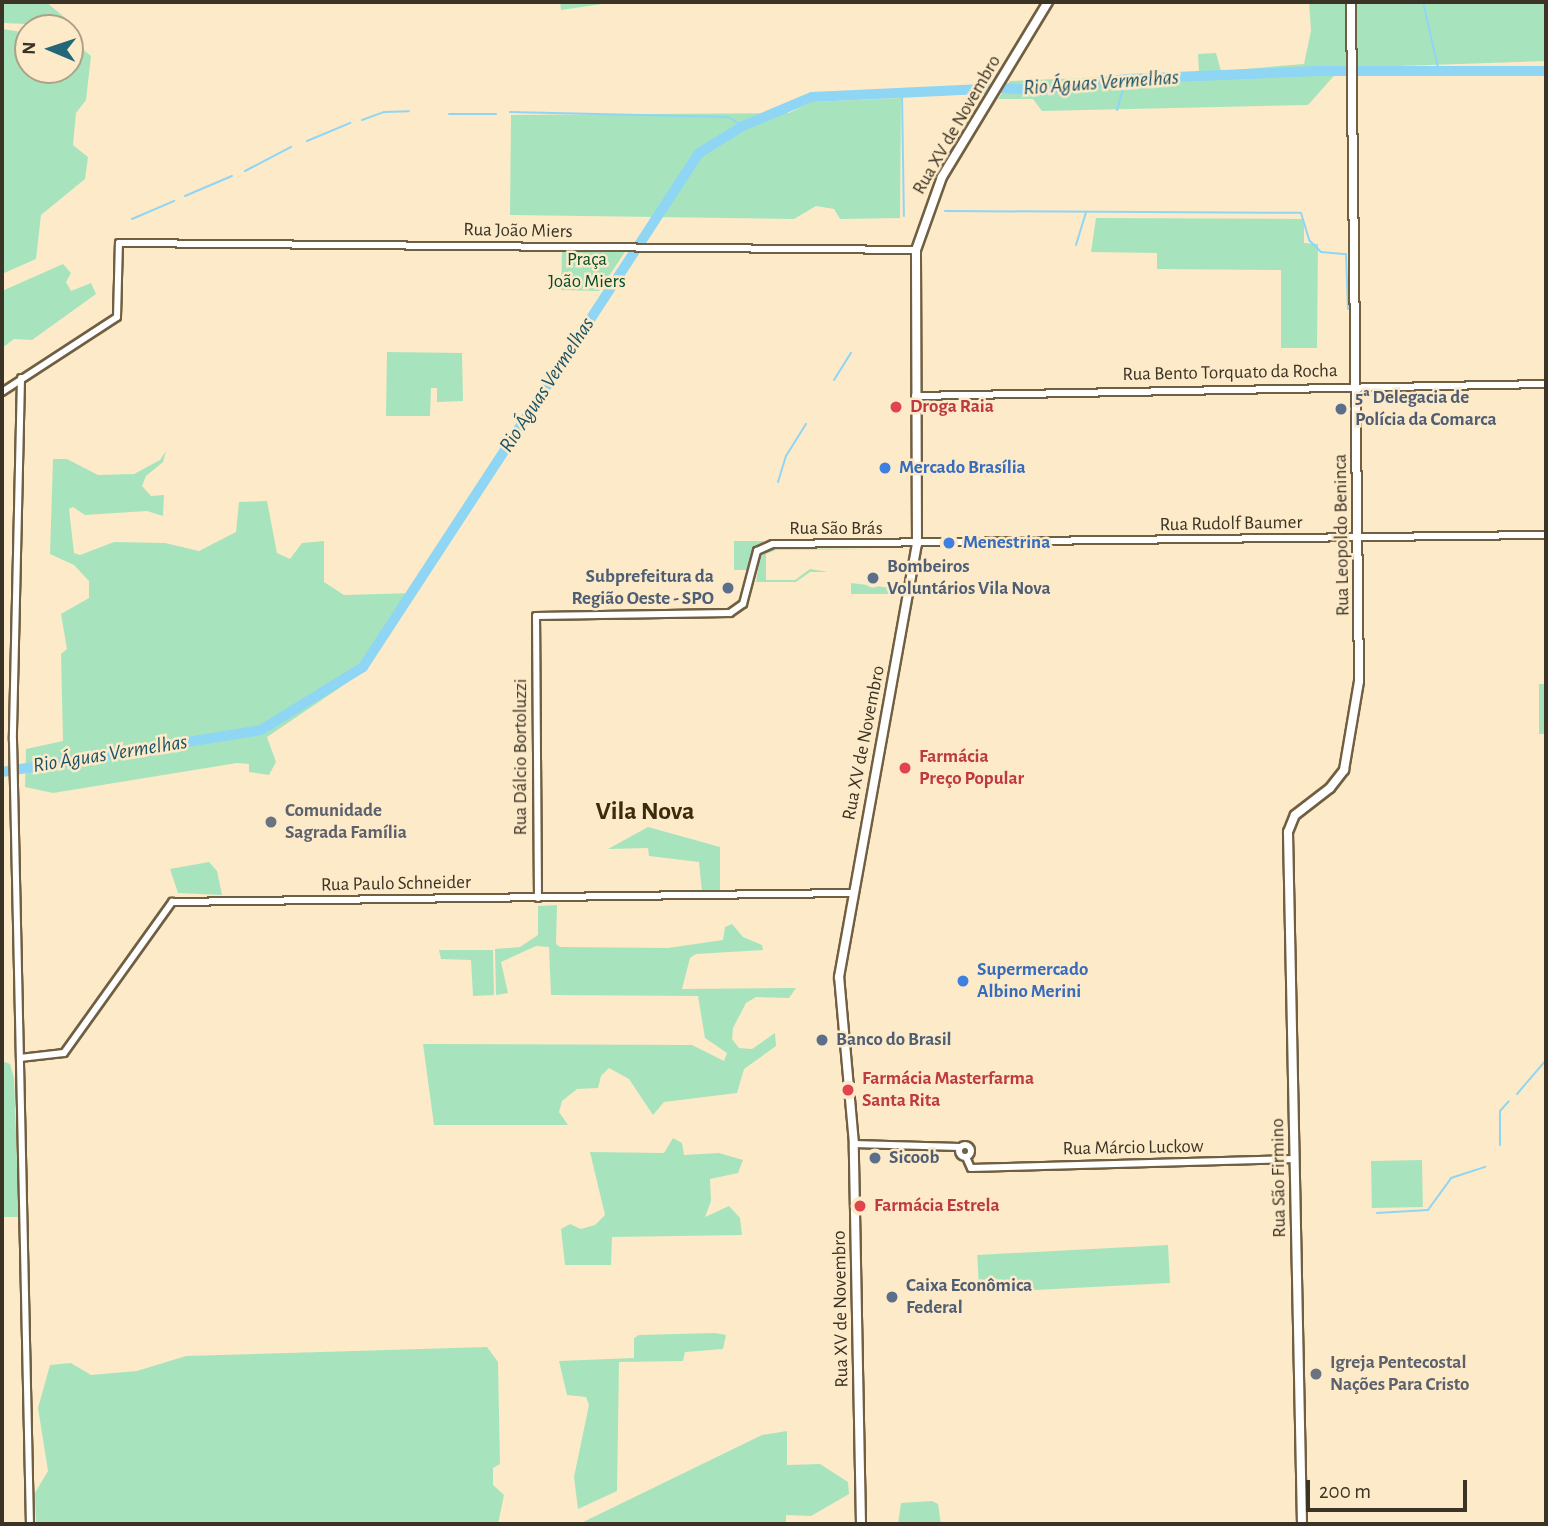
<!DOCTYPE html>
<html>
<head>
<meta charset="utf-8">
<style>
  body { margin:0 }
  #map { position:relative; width:1548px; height:1526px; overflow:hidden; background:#fdeac8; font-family:"Alegreya Sans",sans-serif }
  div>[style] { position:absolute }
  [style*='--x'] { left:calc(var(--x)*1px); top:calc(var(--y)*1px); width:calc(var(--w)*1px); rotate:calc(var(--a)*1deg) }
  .green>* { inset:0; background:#a7e4be; transform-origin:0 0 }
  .stream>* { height:2px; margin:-1px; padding:0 1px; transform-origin:1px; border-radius:1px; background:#8fd6f4 }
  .river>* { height:10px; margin:-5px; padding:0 5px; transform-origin:5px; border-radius:5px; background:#8fd6f4 }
  .roads { filter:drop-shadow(2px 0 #705f41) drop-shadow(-2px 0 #705f41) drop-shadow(0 2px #705f41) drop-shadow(0 -2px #705f41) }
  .minor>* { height:6px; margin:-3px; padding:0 3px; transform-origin:3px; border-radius:3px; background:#fff }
  .minor>.ring { margin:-3px; padding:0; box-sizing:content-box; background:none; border:6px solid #fff; border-radius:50% }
  .major>* { height:8px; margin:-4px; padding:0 4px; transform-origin:4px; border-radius:4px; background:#fff }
  .dots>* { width:19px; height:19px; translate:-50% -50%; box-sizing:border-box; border:4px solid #fdeac8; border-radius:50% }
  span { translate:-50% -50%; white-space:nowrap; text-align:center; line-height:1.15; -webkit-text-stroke:5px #fdeac8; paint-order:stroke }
  .street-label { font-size:19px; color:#3b3326 }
  .park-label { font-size:19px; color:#004d2b }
  .service-label { font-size:19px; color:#4e5e75; font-weight:700 }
  .left { translate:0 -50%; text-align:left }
  .right { translate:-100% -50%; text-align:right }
  .health-label { font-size:19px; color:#be3a42; font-weight:700 }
  .shop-label { font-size:19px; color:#366cbe; font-weight:700 }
  .worship-label { font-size:19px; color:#5b616d; font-weight:700 }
  .water-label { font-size:21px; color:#185267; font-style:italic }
  .district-label { font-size:26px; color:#3a2b0d; font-weight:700 }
  .frame { position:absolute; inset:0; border:4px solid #3b3326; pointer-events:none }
  .north { position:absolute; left:14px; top:14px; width:70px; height:70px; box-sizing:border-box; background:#fdeac8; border:2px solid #afa187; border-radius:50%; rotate:272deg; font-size:19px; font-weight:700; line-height:28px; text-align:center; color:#3b3326 }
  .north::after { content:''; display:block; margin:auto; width:24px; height:32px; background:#236778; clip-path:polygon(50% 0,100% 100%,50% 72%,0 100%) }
  .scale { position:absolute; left:1306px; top:1480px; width:161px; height:32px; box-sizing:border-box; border:4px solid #3b3326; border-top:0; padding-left:9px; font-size:21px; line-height:24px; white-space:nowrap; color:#3b3326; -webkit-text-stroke:5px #fdeac8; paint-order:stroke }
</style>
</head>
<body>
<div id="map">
  <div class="green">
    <i style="clip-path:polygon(2px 2px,46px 2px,69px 21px,67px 26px,4px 23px,3px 29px,28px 33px,28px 70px,70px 70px,70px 39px,91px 56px,86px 100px,76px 113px,73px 145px,88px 157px,85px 179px,41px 215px,36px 259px,2px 274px)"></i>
    <i style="clip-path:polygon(560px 2px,616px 2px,561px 10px)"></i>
    <i style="clip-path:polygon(1309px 2px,1546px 2px,1546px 61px,1341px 68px,1308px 105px,1042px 111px,1033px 99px,998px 99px,1010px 81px,1199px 73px,1198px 54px,1216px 53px,1221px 71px,1304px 64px,1311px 31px)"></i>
    <i style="clip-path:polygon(901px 98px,900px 218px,840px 219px,834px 209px,816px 206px,794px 219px,510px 215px,511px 115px,789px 113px,812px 102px)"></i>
    <i style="clip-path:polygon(1096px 218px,1304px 219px,1304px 243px,1318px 244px,1317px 348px,1281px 348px,1281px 270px,1157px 269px,1157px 253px,1091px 252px)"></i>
    <i style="clip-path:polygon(562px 251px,625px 252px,599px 291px,561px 290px)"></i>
    <i style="clip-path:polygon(63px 264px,71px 273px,66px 282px,71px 291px,91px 283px,96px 294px,32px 340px,14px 339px,2px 348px,2px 291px)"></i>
    <i style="clip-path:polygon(387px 352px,462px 353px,463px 401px,437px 402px,437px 388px,431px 388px,430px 416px,386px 416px)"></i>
    <i style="clip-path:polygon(166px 451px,163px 462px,146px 476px,142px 486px,151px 496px,164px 495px,163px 516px,147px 511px,85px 515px,73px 507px,69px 509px,74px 553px,80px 555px,114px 542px,165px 543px,199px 551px,236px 532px,239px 502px,267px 501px,277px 553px,290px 559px,302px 543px,324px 541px,324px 582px,344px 595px,413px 593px,360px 674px,267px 737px,276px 762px,269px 775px,249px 772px,249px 764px,237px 763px,53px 793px,25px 787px,26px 749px,63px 741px,61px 654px,67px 649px,61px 614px,89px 598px,89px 581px,74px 565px,50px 554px,53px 459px,67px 459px,98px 475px,134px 474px,160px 460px)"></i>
    <i style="clip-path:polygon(734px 541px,764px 541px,755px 549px,748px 570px,734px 570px)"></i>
    <i style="clip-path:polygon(769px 548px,876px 549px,776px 550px,766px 554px,766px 580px,795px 580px,810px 569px,828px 572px,810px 572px,796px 582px,756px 582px,760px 558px)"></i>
    <i style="clip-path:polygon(851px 583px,900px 589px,902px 594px,851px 594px)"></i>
    <i style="left:1539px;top:684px;width:7px;height:50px"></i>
    <i style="clip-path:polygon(648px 827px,720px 847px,720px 891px,702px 892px,699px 862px,649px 856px,648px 848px,608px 849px)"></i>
    <i style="clip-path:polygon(209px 862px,217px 871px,222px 895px,178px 893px,170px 869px)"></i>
    <i style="clip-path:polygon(557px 905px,556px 944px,560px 947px,668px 948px,723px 940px,725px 927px,732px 924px,743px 937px,762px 945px,763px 950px,696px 954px,690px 958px,682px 989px,796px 988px,789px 998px,756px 997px,746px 1003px,733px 1028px,732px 1039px,739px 1048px,752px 1049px,775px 1033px,776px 1046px,744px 1069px,737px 1093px,664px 1102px,653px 1115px,629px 1079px,609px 1068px,601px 1076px,598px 1088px,577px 1089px,562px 1101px,559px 1112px,568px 1125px,434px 1125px,423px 1044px,692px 1045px,724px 1061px,727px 1053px,705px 1038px,698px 996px,551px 995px,549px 947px,536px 946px,501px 962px,508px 993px,496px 995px,495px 949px,520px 947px,538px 935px,538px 906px)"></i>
    <i style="clip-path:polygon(439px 950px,493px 950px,494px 995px,473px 996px,471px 960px,441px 959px)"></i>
    <i style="clip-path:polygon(2px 1061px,10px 1064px,14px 1078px,19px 1217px,2px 1217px)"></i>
    <i style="clip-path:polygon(673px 1138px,682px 1143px,684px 1155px,719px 1153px,743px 1160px,738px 1173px,710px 1179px,711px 1201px,705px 1217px,729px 1206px,740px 1218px,742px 1235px,612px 1237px,611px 1265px,565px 1265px,561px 1229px,570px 1224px,581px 1229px,595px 1225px,605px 1215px,590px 1152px,664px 1153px)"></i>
    <i style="left:1422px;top:1160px;width:47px;height:51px;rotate:89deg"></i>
    <i style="left:1168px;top:1245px;width:38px;height:191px;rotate:87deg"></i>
    <i style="clip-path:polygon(715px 1333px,726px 1335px,723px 1349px,685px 1352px,683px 1361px,619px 1362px,617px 1491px,578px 1509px,574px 1477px,589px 1405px,586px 1397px,567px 1395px,559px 1361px,634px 1358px,634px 1338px,639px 1335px)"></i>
    <i style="clip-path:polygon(487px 1347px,498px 1362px,500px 1464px,493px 1468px,493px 1485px,504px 1495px,498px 1524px,36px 1524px,35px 1493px,48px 1471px,38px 1408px,50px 1365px,71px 1363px,91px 1375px,137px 1371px,186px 1356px)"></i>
    <i style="clip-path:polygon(787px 1431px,787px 1465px,820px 1464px,848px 1482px,849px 1494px,811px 1516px,786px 1515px,786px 1524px,579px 1524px,762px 1435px)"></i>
    <i style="clip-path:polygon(932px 1501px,938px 1504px,941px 1524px,898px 1524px,901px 1503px)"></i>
  </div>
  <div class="stream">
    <i style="--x:1423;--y:2;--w:72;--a:77.1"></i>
    <i style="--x:902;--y:95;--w:121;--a:89.1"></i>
    <i style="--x:1117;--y:110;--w:32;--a:-74"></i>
    <i style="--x:510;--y:112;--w:218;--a:1.3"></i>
    <i style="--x:728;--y:117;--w:17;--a:31"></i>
    <i style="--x:449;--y:114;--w:47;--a:0"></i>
    <i style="--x:362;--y:120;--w:23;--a:-20"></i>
    <i style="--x:384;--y:112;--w:25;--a:-2"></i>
    <i style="--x:307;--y:141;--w:47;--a:-22.7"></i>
    <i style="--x:245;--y:171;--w:52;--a:-27.6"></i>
    <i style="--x:185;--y:196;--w:51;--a:-23.1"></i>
    <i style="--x:945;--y:211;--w:356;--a:0.3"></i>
    <i style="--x:1301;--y:213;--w:28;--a:73"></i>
    <i style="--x:1309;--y:240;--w:17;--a:45"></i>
    <i style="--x:1321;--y:252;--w:25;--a:5"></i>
    <i style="--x:1346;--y:254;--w:55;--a:87.9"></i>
    <i style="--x:132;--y:219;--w:46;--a:-23.2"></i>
    <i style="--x:1076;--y:245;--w:34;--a:-73"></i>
    <i style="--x:834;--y:380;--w:32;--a:-58"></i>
    <i style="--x:778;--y:482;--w:27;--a:-73"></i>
    <i style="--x:786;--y:456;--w:38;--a:-58"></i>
    <i style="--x:1517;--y:1094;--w:45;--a:-49.5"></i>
    <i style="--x:1500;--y:1145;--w:34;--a:-90"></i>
    <i style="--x:1500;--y:1111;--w:13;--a:-48"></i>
    <i style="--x:1377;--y:1213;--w:51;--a:-3.4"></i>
    <i style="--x:1428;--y:1210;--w:39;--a:-54"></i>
    <i style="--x:1451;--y:1178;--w:36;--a:-18"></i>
  </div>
  <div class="river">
    <i style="--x:2;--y:772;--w:262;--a:-9.2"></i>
    <i style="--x:261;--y:730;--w:120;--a:-31.7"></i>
    <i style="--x:363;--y:667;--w:614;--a:-56.83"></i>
    <i style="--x:699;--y:153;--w:52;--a:-31.5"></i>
    <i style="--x:743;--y:126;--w:75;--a:-22.8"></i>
    <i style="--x:812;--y:97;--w:192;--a:-2.7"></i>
    <i style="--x:1004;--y:88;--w:36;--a:5"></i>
    <i style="--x:1040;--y:91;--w:87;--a:-7.9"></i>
    <i style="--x:1126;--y:79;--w:192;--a:-2.4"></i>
    <i style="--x:1318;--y:71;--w:228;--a:0"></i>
  </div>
  <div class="roads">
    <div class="minor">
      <i style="--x:21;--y:378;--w:362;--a:91.3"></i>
      <i style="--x:13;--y:740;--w:784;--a:88.76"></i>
      <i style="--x:2;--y:392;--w:137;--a:-33.1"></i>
      <i style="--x:117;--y:317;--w:74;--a:-88.5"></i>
      <i style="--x:119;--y:243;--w:797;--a:0.5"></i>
      <i style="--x:915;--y:396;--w:631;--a:-1.09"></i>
      <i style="--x:538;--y:898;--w:282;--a:-90.4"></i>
      <i style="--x:536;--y:616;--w:194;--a:-0.9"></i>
      <i style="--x:730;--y:613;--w:16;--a:-35"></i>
      <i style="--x:743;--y:604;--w:55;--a:-75.2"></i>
      <i style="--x:757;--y:551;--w:17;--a:-24"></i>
      <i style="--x:773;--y:544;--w:773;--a:-0.67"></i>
      <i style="--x:20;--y:1058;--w:44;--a:-6.5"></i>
      <i style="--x:64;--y:1053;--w:186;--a:-54.4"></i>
      <i style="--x:172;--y:902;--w:679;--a:-0.76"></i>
      <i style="--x:854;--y:1144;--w:106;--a:1.6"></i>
      <i class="ring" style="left:959px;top:1145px;width:6px;height:6px"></i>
      <i style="--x:966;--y:1157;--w:12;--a:66"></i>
      <i style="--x:971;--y:1168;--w:324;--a:-1.6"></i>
    </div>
    <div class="major">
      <i style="--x:861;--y:1524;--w:380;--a:-91.1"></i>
      <i style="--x:854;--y:1144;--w:168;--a:-95.1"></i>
      <i style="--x:839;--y:977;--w:440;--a:-79.8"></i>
      <i style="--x:917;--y:544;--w:294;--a:-90.2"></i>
      <i style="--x:916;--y:250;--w:77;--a:-70.4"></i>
      <i style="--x:942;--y:177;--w:205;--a:-58.8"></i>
      <i style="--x:1302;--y:1524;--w:692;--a:-91.16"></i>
      <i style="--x:1288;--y:832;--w:18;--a:-68"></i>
      <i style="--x:1295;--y:815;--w:44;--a:-37.6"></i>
      <i style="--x:1330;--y:788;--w:23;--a:-52"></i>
      <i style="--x:1344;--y:770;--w:90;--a:-80.4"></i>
      <i style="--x:1359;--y:681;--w:679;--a:-90.68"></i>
    </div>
  </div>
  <div class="dots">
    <i style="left:896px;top:407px;background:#e0444e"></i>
    <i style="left:1341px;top:409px;background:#5c6f8a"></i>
    <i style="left:885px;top:468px;background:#3f7fe0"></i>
    <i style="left:949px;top:543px;background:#3f7fe0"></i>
    <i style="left:873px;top:578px;background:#5c6f8a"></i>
    <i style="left:728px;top:588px;background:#5c6f8a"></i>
    <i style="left:905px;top:768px;background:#e0444e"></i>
    <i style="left:271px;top:822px;background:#6b7280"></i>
    <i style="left:963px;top:981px;background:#3f7fe0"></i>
    <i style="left:822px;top:1040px;background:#5c6f8a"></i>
    <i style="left:848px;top:1090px;background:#e0444e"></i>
    <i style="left:875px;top:1158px;background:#5c6f8a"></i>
    <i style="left:860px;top:1206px;background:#e0444e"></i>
    <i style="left:892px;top:1297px;background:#5c6f8a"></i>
    <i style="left:1316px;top:1374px;background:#6b7280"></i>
  </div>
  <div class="street-label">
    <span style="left:957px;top:125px;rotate:-60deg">Rua XV de Novembro</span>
    <span style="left:518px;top:231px;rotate:1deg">Rua João Miers</span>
    <span style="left:1230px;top:373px;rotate:-1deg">Rua Bento Torquato da Rocha</span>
    <span style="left:1231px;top:524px;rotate:-1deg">Rua Rudolf Baumer</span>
    <span style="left:836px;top:529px">Rua São Brás</span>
    <span style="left:1342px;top:535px;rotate:-91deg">Rua Leopoldo Beninca</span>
    <span style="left:864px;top:743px;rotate:-79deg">Rua XV de Novembro</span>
    <span style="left:521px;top:757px;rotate:-90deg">Rua Dálcio Bortoluzzi</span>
    <span style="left:396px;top:884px;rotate:-1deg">Rua Paulo Schneider</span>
    <span style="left:1133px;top:1148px;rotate:-1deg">Rua Márcio Luckow</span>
    <span style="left:1279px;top:1178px;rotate:-91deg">Rua São Firmino</span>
    <span style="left:841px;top:1309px;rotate:-91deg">Rua XV de Novembro</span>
  </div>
  <div class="park-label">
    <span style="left:587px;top:271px">Praça<br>João Miers</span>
  </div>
  <div class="service-label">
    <span class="left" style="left:1355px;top:409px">5ª Delegacia de<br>Polícia da Comarca</span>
    <span class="left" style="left:887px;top:578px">Bombeiros<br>Voluntários Vila Nova</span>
    <span class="right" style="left:714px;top:588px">Subprefeitura da<br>Região Oeste - SPO</span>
    <span class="left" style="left:836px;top:1040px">Banco do Brasil</span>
    <span class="left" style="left:889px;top:1158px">Sicoob</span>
    <span class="left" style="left:906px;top:1297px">Caixa Econômica<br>Federal</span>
  </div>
  <div class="health-label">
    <span class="left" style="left:910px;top:407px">Droga Raia</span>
    <span class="left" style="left:919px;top:768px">Farmácia<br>Preço Popular</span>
    <span class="left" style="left:862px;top:1090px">Farmácia Masterfarma<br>Santa Rita</span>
    <span class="left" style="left:874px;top:1206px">Farmácia Estrela</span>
  </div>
  <div class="shop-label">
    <span class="left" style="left:899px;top:468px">Mercado Brasília</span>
    <span class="left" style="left:963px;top:543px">Menestrina</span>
    <span class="left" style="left:977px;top:981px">Supermercado<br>Albino Merini</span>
  </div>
  <div class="worship-label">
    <span class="left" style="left:285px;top:822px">Comunidade<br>Sagrada Família</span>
    <span class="left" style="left:1330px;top:1374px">Igreja Pentecostal<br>Nações Para Cristo</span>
  </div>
  <div class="water-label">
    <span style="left:1101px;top:83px;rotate:-4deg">Rio Águas Vermelhas</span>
    <span style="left:547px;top:385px;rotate:-57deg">Rio Águas Vermelhas</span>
    <span style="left:110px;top:754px;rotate:-9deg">Rio Águas Vermelhas</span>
  </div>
  <div class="district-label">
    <span style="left:645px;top:812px">Vila Nova</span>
  </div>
  <div class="frame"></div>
  <div class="north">N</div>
  <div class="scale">200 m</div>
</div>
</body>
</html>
